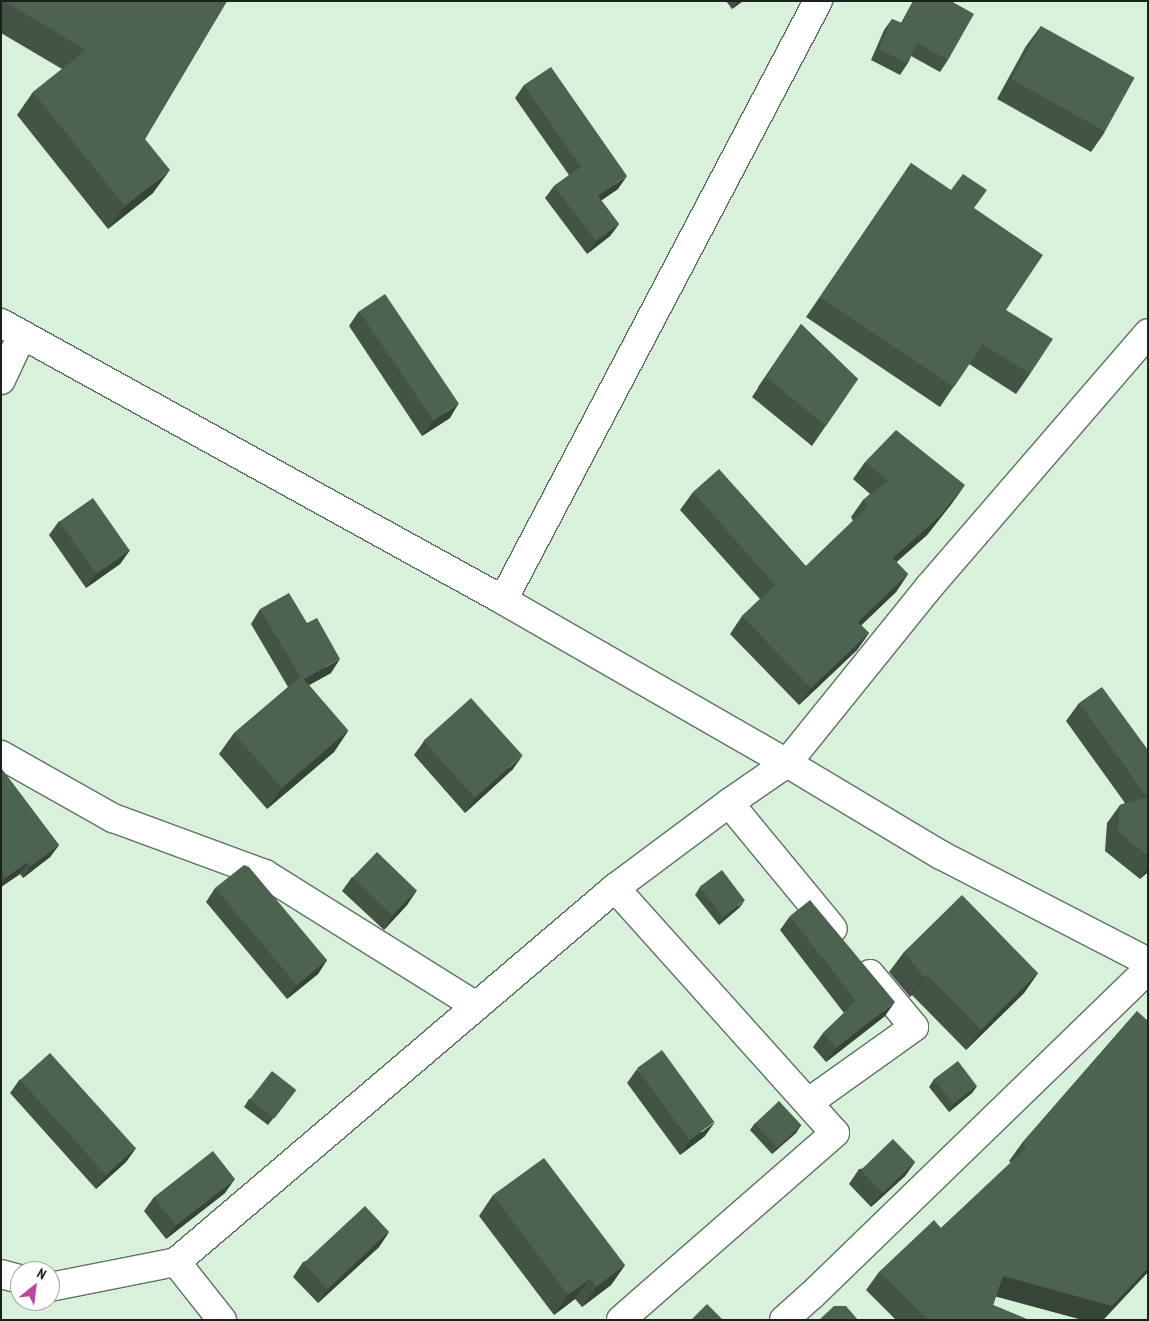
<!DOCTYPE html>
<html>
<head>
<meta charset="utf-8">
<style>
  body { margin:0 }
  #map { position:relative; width:1149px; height:1321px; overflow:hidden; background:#d9f0db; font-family:"PT Sans Narrow",sans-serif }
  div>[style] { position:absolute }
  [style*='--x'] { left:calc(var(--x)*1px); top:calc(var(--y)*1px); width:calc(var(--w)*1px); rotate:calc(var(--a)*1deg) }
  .roads { filter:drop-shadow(1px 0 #5e7361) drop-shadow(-1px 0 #5e7361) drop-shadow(0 1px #5e7361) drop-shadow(0 -1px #5e7361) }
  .street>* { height:28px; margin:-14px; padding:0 14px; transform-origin:14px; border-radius:14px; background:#fff }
  .secondary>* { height:28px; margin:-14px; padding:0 14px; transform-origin:14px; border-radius:14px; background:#fff }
  .wall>* { inset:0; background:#435445 }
  .shaded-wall>* { inset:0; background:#374538 }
  .building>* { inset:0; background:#4e6250; transform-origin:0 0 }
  span { translate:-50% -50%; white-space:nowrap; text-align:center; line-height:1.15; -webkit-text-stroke:5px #fff; paint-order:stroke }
  .frame { position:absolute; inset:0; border:2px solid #1a221b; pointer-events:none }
  .north { position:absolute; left:10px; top:1261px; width:50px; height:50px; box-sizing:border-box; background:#fff; border:1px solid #a3a7a4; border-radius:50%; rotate:29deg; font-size:14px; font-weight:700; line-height:20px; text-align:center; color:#1a221b }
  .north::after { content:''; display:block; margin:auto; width:18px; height:22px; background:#be4599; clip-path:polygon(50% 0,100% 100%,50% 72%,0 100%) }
</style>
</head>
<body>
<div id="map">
  <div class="roads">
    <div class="street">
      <i style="--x:1;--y:380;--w:50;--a:-65"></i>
      <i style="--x:503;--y:600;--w:677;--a:-62.26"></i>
      <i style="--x:1;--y:755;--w:129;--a:29.4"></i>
      <i style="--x:113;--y:818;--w:162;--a:20.2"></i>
      <i style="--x:265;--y:874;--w:248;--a:32"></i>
      <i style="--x:729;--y:803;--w:163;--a:50.5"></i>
      <i style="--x:615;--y:888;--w:329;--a:48.1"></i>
      <i style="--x:835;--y:1133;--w:284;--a:138.9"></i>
      <i style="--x:809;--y:1102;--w:129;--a:-35.5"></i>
      <i style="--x:914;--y:1027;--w:69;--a:-129.7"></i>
      <i style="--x:176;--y:1262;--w:74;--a:51.6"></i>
      <i style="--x:1;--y:1274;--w:20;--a:15"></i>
      <i style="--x:50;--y:1287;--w:128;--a:-11.2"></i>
      <i style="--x:176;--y:1262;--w:577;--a:-40.43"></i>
      <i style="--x:615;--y:888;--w:142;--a:-36.7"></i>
      <i style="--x:729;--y:803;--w:70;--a:-34.6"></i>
      <i style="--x:787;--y:763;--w:226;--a:-51.1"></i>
      <i style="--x:929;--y:587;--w:335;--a:-49.2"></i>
      <i style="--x:784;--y:1320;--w:36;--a:-42"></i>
      <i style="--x:811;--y:1296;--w:470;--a:-44.1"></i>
    </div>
    <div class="secondary">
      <i style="--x:1;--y:323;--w:573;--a:28.89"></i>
      <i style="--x:503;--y:600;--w:327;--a:29.9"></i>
      <i style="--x:787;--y:763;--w:179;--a:30.9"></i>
      <i style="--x:941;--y:855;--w:233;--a:27.3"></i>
    </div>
  </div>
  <div class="wall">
    <i style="clip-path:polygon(1px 1px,227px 1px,145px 139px,153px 193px,108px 229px,17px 115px,33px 92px,62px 69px,1px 33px)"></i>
    <i style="clip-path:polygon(726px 1px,743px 1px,732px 9px)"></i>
    <i style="clip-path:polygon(913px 1px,951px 1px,948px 60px,940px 72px,911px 56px,908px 63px,900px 75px,871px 60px,884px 30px,892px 19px,901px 23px)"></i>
    <i style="clip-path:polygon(1041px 26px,1105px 132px,1091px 152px,997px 99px,1026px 46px)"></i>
    <i style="clip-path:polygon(524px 85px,618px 189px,601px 200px,619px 224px,610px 236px,587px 254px,545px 198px,554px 186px,569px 175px,515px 98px)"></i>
    <i style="clip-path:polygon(911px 163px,974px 208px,1006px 310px,1030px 374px,1016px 394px,969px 364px,940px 407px,806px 317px)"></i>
    <i style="clip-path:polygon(359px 311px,450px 418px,422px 436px,349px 326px)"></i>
    <i style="clip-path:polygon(801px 324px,858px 379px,812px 446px,752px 397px,758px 388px,758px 387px)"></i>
    <i style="clip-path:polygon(865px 462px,953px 502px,927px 535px,896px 562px,908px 574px,896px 592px,861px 625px,869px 633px,857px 650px,799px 705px,730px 634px,742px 616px,760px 599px,680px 510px,693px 492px,806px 566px,853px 521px,851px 517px,863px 500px,870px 494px,853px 479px)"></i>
    <i style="clip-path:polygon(59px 521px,130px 550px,120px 564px,86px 588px,49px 535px)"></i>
    <i style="clip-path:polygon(260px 609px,331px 673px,309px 685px,348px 731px,334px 752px,267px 809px,219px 754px,234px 733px,288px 687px,251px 624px)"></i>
    <i style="clip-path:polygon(1079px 703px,1148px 750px,1148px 872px,1140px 879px,1105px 851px,1107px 823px,1120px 805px,1125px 803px,1066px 721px)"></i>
    <i style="clip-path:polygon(424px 741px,513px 769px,465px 813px,414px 755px)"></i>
    <i style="clip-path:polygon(1px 768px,59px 845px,50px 857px,23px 878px,20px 874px,1px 887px)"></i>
    <i style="clip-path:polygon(352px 877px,417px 890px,407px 905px,384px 930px,342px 891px)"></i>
    <i style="clip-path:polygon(700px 887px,740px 907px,719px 925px,695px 895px)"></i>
    <i style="clip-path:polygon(215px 888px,327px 960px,318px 974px,287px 999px,206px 902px)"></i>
    <i style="clip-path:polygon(790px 916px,885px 1016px,826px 1062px,813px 1047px,823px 1033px,844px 1013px,780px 930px)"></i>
    <i style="clip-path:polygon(904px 952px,1038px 973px,1024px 993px,966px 1050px,912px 995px,910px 997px,889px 972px)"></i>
    <i style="clip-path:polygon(1137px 1011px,1148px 1272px,1103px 1320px,1083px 1320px,996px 1296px,993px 1305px,1029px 1320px,896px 1320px,866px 1290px,879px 1272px,941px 1228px,1011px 1163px,1009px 1161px,1022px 1143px)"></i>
    <i style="clip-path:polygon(637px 1069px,705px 1136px,680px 1155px,627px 1083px)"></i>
    <i style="clip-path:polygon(20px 1079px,136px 1148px,126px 1162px,96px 1189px,10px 1093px)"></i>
    <i style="clip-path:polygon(934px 1079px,977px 1086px,972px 1093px,949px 1112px,929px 1087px)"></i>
    <i style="clip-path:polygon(290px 1097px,268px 1125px,244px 1107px,249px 1099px)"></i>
    <i style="clip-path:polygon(755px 1123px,801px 1125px,796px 1133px,772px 1154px,750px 1130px)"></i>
    <i style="clip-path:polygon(915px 1162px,905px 1176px,871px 1207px,849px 1184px,859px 1169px)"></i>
    <i style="clip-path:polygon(225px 1193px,166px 1239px,144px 1211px,154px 1197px)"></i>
    <i style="clip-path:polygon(493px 1195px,625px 1265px,611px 1285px,582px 1307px,575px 1299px,554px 1315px,479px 1216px)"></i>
    <i style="clip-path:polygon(389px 1232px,379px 1247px,318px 1303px,293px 1277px,303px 1262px)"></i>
  </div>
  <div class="shaded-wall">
    <i style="clip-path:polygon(738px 1px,743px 1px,732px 9px)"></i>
    <i style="clip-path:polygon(170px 170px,153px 193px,108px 229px,125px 206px)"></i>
    <i style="clip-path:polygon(627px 176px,618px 189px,589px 209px,598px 196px)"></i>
    <i style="clip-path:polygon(619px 224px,610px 236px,587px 254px,596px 241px)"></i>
    <i style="clip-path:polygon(459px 403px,450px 418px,422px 436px,432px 422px)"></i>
    <i style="clip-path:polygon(965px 485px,953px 502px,927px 535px,881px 576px,893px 558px)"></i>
    <i style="clip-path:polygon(130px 550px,120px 564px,86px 588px,96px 574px)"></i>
    <i style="clip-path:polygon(908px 574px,896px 592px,846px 640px,858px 622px)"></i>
    <i style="clip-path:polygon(869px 633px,857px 650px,799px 705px,811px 688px)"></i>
    <i style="clip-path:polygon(340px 659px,331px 673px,293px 694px,303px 680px)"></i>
    <i style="clip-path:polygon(348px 731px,334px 752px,267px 809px,281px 789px)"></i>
    <i style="clip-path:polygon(523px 755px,513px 769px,465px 813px,475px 798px)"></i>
    <i style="clip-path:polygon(59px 845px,50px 857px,23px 878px,31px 866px)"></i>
    <i style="clip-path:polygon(28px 862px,20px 874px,1px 887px,1px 884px,5px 878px)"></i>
    <i style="clip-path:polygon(1148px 868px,1148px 872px,1140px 879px)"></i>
    <i style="clip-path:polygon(417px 890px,407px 905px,384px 930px,393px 915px)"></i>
    <i style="clip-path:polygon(745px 900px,740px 907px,719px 925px,724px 918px)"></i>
    <i style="clip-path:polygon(327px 960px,318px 974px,287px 999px,297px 985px)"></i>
    <i style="clip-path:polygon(1038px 973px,1024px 993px,966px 1050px,981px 1030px)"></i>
    <i style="clip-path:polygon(927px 975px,912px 995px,910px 997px,924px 977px)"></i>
    <i style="clip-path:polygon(895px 1002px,885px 1016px,826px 1062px,836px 1048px)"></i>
    <i style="clip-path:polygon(977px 1086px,972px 1093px,949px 1112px,954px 1104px)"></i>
    <i style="clip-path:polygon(715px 1122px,705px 1136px,680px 1155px,690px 1141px)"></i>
    <i style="clip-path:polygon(801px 1125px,796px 1133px,772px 1154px,777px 1147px)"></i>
    <i style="clip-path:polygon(136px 1148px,126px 1162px,96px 1189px,106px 1175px)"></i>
    <i style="clip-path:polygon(915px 1162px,905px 1176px,871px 1207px,881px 1193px)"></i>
    <i style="clip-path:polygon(235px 1179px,225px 1193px,166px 1239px,176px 1225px)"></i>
    <i style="clip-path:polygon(389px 1232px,379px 1247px,318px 1303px,328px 1289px)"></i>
    <i style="clip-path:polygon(625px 1265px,611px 1285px,582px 1307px,596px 1287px)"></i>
    <i style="clip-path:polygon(1148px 1268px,1148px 1272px,1103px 1320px,1083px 1320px,990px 1295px,1003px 1276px)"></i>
    <i style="clip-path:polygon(590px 1279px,575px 1299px,554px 1315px,568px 1295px)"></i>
  </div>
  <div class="building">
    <i style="clip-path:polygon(4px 1px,227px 1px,145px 139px,170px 170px,125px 206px,33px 92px,86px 50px)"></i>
    <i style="clip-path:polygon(914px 1px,951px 1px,974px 14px,948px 60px,917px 43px,908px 63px,879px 49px,892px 19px,902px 23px)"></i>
    <i style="left:1041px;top:26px;width:107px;height:61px;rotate:29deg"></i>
    <i style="clip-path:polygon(551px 67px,627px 176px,598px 196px,619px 224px,596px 241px,554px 186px,581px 167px,524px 85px)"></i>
    <i style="clip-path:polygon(911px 163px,951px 190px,963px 174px,987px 190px,974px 208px,1043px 255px,1006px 310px,1053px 339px,1030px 374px,983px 344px,954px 387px,820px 297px)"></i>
    <i style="left:385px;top:294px;width:132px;height:31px;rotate:56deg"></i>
    <i style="clip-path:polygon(801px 324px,858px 379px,826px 426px,766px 377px,773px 369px,771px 368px)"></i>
    <i style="clip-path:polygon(896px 430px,965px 485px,939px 517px,893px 558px,908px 574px,858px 622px,869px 633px,811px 688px,742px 616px,775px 585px,693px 492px,719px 469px,806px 566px,868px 506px,863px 500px,888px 481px,865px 462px)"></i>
    <i style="left:93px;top:498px;width:64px;height:41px;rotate:55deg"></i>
    <i style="clip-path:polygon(289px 593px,307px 623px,317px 618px,340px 659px,304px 679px,300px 676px,260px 609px)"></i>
    <i style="left:301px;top:676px;width:72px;height:88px;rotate:49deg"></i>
    <i style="clip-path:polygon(1102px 687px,1148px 750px,1148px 856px,1118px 832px,1120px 805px,1147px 797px,1079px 703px)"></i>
    <i style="left:471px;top:698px;width:77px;height:64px;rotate:48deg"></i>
    <i style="clip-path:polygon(1px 768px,59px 845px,31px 866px,28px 862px,5px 878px,1px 873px)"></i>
    <i style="left:377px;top:852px;width:55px;height:35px;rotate:44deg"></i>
    <i style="clip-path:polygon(244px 865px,249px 867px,327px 960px,297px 985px,215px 888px)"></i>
    <i style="left:722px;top:870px;width:38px;height:28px;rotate:53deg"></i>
    <i style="clip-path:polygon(962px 895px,1038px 973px,981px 1030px,927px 975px,924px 977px,904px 952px)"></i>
    <i style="clip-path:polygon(810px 900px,895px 1002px,836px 1048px,823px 1033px,856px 1001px,790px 916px)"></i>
    <i style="clip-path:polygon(1137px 1011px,1148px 1021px,1148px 1268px,1112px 1306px,1003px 1276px,993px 1305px,1029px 1320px,928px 1320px,879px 1272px,934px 1220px,941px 1228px,1027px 1147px,1022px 1143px)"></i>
    <i style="left:662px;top:1050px;width:89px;height:31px;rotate:54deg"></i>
    <i style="left:50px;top:1053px;width:128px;height:40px;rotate:48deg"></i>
    <i style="left:958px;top:1061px;width:31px;height:30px;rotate:53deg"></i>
    <i style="left:272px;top:1071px;width:31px;height:36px;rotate:38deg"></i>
    <i style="left:779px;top:1101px;width:33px;height:33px;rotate:47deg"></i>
    <i style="left:893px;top:1139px;width:32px;height:45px;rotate:46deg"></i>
    <i style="left:213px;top:1151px;width:36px;height:75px;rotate:52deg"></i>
    <i style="clip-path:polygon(544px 1158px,625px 1265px,596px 1287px,590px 1279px,568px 1295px,493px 1195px)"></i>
    <i style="left:365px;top:1206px;width:35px;height:84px;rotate:47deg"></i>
    <i style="clip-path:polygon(707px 1304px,723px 1320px,691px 1320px)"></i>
    <i style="clip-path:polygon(834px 1306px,846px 1306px,858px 1320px,819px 1320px)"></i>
  </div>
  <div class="frame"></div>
  <div class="north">N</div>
</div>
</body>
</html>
